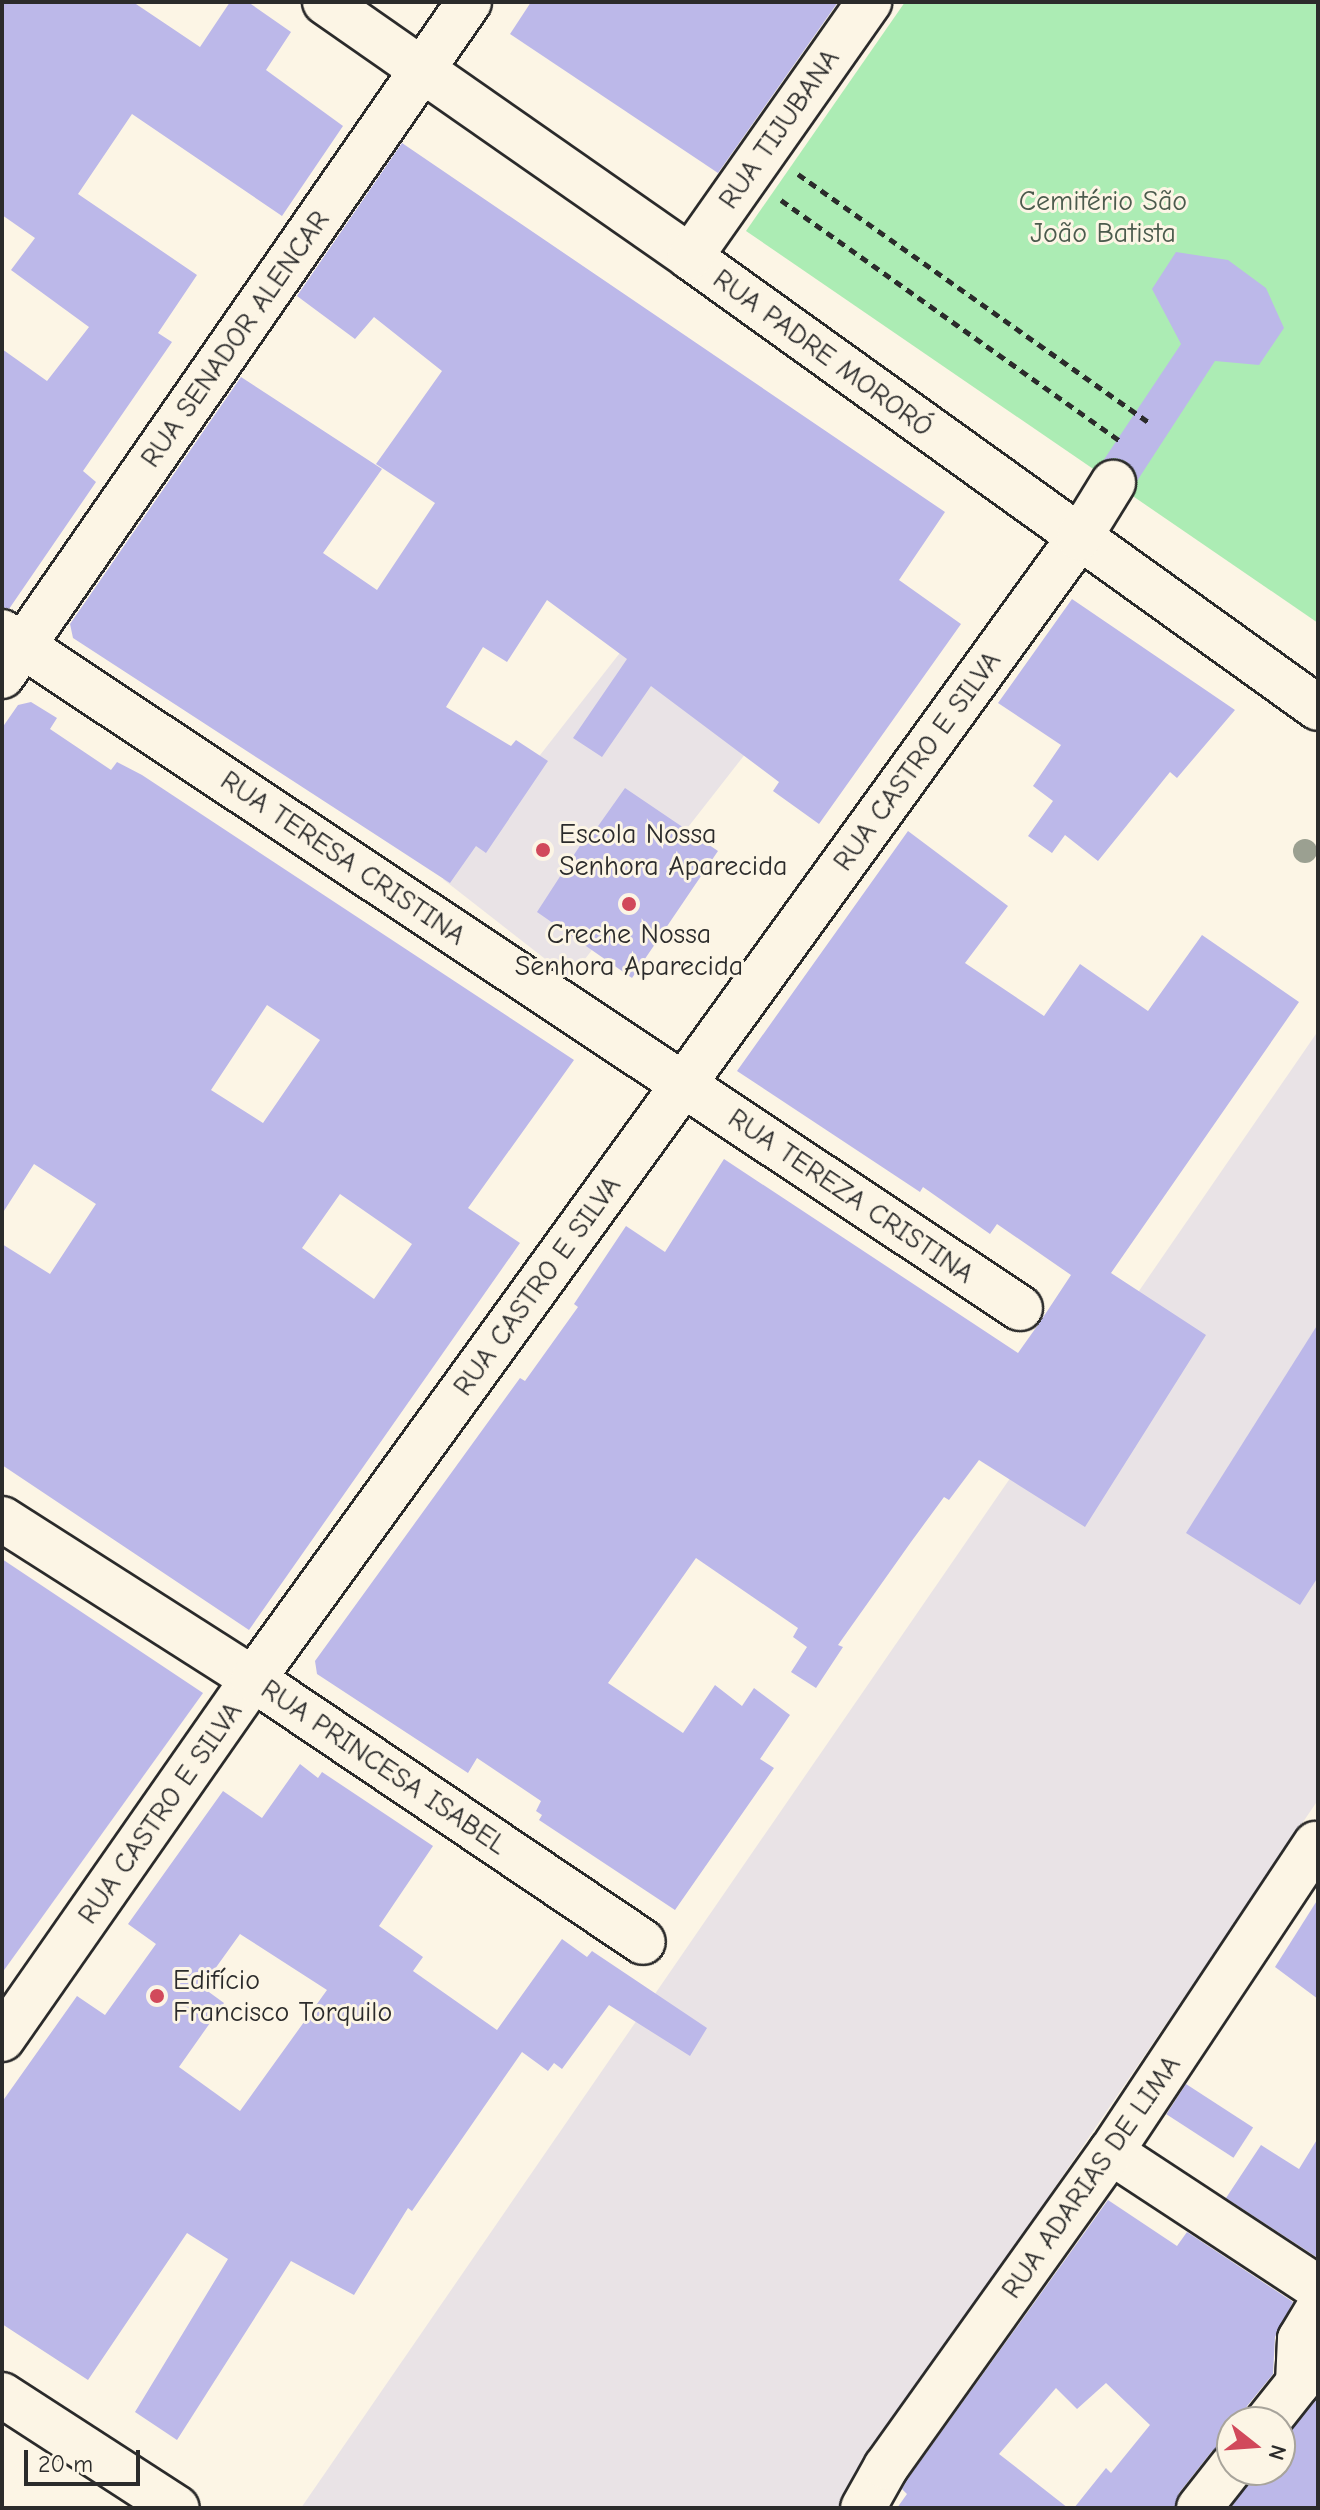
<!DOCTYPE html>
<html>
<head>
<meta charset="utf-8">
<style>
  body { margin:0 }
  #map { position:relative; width:1320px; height:2510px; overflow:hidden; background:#fcf5e5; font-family:"Comic Neue",sans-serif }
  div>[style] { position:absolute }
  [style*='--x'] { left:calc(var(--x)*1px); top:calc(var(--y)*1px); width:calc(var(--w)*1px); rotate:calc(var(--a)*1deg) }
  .built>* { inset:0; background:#e9e3e6; transform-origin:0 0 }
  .green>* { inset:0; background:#acecb4 }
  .building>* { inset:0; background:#bcb8e9; transform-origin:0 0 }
  .path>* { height:5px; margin-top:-2.5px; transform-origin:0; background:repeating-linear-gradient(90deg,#2b2b2b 0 8px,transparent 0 14px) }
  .roads { filter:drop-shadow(2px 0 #2b2b2b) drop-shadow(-2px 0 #2b2b2b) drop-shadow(0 2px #2b2b2b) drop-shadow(0 -2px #2b2b2b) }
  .minor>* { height:44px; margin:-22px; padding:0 22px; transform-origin:22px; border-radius:22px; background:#fcf5e5 }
  .trees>* { width:24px; height:24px; margin:-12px; border-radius:50%; background:#9ba091 }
  .dots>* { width:22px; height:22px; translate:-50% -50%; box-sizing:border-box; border:4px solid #fcf5e5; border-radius:50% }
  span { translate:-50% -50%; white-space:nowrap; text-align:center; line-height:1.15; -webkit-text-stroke:6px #fcf5e5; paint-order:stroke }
  .street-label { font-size:28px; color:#2b2b2b }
  .park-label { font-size:28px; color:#4b5b4d }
  .poi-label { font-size:28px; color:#2b2b2b }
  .left { translate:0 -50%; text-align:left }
  .frame { position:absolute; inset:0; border:4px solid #2b2b2b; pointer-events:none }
  .north { position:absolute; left:1216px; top:2406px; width:80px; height:80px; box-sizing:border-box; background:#fcf5e5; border:2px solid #a8a49b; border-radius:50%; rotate:107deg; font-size:22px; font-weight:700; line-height:32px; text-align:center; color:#2b2b2b }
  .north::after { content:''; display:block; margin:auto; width:28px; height:36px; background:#d1495b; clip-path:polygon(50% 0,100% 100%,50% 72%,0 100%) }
  .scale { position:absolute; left:24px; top:2450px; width:116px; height:36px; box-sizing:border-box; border:4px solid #2b2b2b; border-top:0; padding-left:10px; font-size:24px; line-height:28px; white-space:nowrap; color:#2b2b2b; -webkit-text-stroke:6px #fcf5e5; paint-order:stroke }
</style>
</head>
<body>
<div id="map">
  <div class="built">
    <i style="left:637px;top:631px;width:161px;height:315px;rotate:38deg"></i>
    <i style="clip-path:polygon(1318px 1031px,1318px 1800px,837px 2508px,301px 2508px)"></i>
  </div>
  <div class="green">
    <i style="clip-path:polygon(905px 2px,1318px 2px,1318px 623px,746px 231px)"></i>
  </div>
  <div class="building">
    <i style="clip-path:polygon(2px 2px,133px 2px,200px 47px,230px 2px,248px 2px,291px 32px,266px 70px,343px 126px,282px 216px,132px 114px,78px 194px,197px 275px,158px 333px,172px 342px,83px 471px,96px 482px,9px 609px,2px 607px,2px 349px,47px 381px,89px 327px,11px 270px,35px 238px,2px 215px)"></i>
    <i style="clip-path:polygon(531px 2px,838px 2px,718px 173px,510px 34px)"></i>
    <i style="clip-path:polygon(402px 143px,945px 512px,899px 580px,961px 624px,819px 824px,773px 791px,779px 782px,651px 686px,602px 757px,573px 738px,627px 659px,547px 600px,507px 662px,483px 647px,446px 707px,511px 746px,516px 740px,548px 761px,486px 853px,476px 846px,450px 883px,73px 638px,70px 624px,241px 377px,382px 469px,323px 553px,377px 590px,435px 503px,376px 464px,442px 371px,374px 317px,355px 339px,297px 296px)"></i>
    <i style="clip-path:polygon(1176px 252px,1228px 260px,1266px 288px,1284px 328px,1259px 365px,1215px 361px,1137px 481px,1135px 471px,1125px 461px,1115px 458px,1103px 461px,1181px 344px,1152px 289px)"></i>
    <i style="clip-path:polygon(1072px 599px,1235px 710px,1177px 778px,1170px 772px,1098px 861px,1065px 835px,1052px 853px,1028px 836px,1053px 801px,1033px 786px,1061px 745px,998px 703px)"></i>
    <i style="clip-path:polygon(evenodd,31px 702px,57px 718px,50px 729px,111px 770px,117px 762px,142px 775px,574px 1060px,468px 1208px,520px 1243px,249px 1630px,2px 1465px,2px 1244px,50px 1274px,96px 1204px,34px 1164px,2px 1214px,2px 728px,18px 705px,31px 702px,267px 1005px,320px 1040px,263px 1123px,211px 1090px,267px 1005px,31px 702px,340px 1194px,412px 1244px,374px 1299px,302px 1248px,340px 1194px)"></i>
    <i style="clip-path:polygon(625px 788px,718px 851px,632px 978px,537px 912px,592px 827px,596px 829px)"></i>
    <i style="clip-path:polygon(908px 831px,1008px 906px,965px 963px,1044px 1016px,1080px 964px,1148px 1011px,1202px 935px,1299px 1002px,1111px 1273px,1206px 1335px,1085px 1527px,979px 1460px,949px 1500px,944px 1497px,911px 1542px,838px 1645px,843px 1647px,816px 1688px,791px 1672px,807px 1647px,793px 1637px,798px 1628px,696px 1558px,608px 1683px,683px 1733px,715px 1685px,742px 1706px,754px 1688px,790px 1715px,760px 1759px,774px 1768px,675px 1910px,539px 1820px,542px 1815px,536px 1811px,541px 1801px,477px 1758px,468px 1773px,317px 1674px,315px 1661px,520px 1378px,525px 1381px,578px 1307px,574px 1304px,626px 1226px,665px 1252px,724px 1159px,1018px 1353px,1040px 1322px,1071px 1275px,997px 1224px,990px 1234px,923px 1187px,920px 1192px,737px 1071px)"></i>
    <i style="clip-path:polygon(1318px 1324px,1318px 1577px,1300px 1605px,1186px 1533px)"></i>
    <i style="clip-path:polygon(2px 1559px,203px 1693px,2px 1973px)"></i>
    <i style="clip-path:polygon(evenodd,300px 1764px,318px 1778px,322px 1772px,433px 1846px,379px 1926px,423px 1957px,413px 1971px,497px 2030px,562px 1939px,587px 1957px,592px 1951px,707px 2028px,690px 2056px,609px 2005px,562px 2069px,554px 2063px,548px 2071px,522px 2052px,412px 2211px,408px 2208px,354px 2295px,291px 2261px,177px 2440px,135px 2412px,228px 2259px,187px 2233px,88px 2380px,2px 2324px,2px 2102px,77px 1996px,105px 2015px,156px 1944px,128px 1924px,223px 1791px,262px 1818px,300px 1764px,240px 1934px,327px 1990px,240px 2111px,179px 2067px,224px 2003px,202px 1987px,240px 1934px)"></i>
    <i style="clip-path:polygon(1318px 1899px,1318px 1999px,1275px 1967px)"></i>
    <i style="left:1186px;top:2084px;width:80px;height:36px;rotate:33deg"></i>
    <i style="clip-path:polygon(1318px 2138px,1318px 2258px,1226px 2198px,1261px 2145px,1299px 2169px)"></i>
    <i style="clip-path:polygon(1108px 2200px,1177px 2246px,1187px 2232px,1293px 2302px,1275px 2337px,1273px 2374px,1247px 2406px,1243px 2422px,1232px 2422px,1232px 2442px,1212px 2451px,1179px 2493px,1175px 2508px,1074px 2508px,1106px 2468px,1111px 2473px,1150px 2425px,1106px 2383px,1077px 2409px,1056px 2388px,999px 2454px,1068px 2508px,897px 2508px,907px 2494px,902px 2489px,907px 2480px)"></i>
    <i style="clip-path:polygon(1318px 2398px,1318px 2508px,1231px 2508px,1257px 2470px,1280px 2470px,1280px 2443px)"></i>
  </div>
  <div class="path">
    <i style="--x:798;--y:174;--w:429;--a:35.3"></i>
    <i style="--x:781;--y:200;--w:417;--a:35.4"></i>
  </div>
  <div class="roads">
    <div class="minor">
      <i style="--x:325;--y:2;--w:445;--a:34.9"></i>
      <i style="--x:690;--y:257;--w:773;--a:35.68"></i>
      <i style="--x:690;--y:257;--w:312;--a:-54.9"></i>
      <i style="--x:2;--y:632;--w:1222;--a:33.59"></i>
      <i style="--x:2;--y:676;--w:820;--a:-55.28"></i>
      <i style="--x:2;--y:1519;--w:298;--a:32.5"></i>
      <i style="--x:253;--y:1679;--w:470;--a:34"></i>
      <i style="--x:2;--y:2039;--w:439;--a:-55.1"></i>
      <i style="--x:253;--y:1679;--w:1409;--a:-54.1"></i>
      <i style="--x:1079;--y:538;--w:65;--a:-58.3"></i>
      <i style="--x:1111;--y:2152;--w:248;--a:33.3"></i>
      <i style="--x:2;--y:2395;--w:208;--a:32.9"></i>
      <i style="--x:1267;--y:2422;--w:50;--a:-51.5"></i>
      <i style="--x:1298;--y:2383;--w:44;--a:-87.4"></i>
      <i style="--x:1300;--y:2339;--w:35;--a:-59"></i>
      <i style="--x:863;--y:2508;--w:47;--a:-60.7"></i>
      <i style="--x:886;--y:2467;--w:387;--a:-54.5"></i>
      <i style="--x:1111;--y:2152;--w:370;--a:-56.4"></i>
      <i style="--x:1199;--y:2508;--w:53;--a:-51.8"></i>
    </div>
  </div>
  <div class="trees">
    <i style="left:1305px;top:851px"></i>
  </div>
  <div class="dots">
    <i style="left:543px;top:850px;background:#d1495b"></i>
    <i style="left:629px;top:904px;background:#d1495b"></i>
    <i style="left:157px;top:1996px;background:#d1495b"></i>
  </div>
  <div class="street-label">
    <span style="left:779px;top:129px;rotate:-55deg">RUA TIJUBANA</span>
    <span style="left:235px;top:339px;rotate:-55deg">RUA SENADOR ALENCAR</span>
    <span style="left:823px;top:353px;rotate:36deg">RUA PADRE MORORÓ</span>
    <span style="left:917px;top:761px;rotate:-54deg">RUA CASTRO E SILVA</span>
    <span style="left:343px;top:858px;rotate:34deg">RUA TERESA CRISTINA</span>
    <span style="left:851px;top:1196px;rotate:34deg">RUA TEREZA CRISTINA</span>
    <span style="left:537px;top:1286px;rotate:-54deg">RUA CASTRO E SILVA</span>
    <span style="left:384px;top:1767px;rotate:34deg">RUA PRINCESA ISABEL</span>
    <span style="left:160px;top:1813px;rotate:-55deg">RUA CASTRO E SILVA</span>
    <span style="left:1091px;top:2177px;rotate:-55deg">RUA ADARIAS DE LIMA</span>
  </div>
  <div class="park-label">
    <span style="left:1103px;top:217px">Cemitério São<br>João Batista</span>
  </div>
  <div class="poi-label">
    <span class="left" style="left:559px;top:850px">Escola Nossa<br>Senhora Aparecida</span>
    <span style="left:629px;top:950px">Creche Nossa<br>Senhora Aparecida</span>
    <span class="left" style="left:173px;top:1996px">Edifício<br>Francisco Torquilo</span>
  </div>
  <div class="frame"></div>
  <div class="north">N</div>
  <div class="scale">20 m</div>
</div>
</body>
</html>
